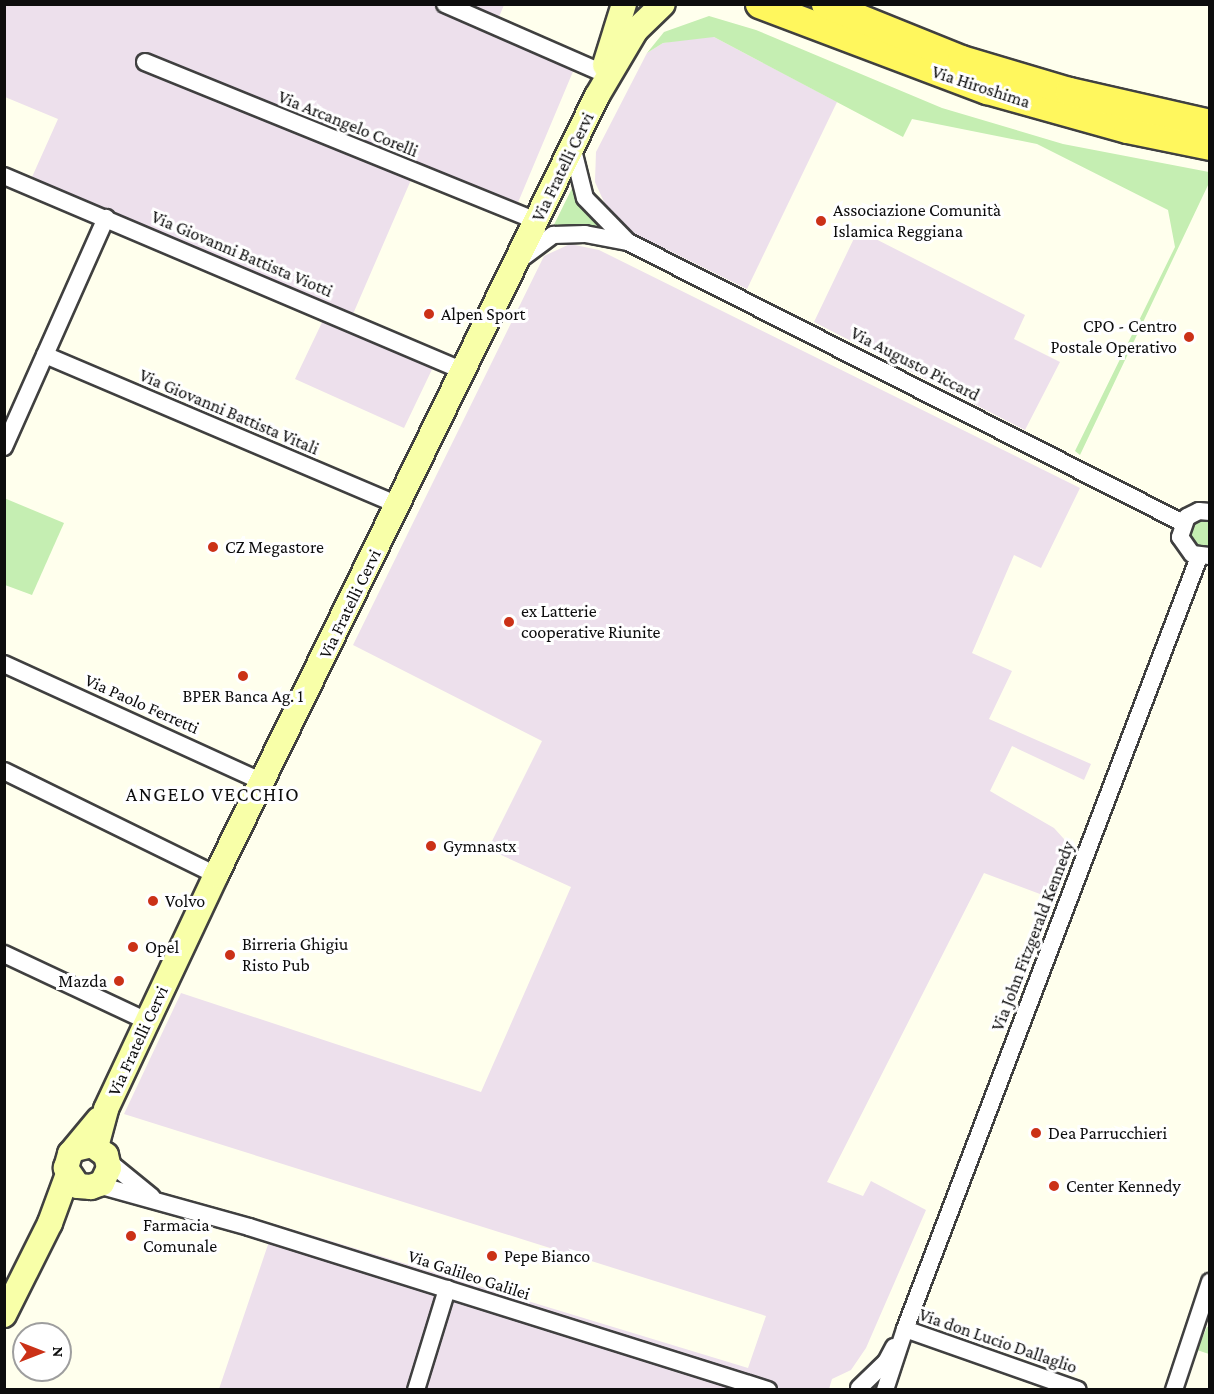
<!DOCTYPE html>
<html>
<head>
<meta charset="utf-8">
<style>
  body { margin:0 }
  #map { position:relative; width:1214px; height:1394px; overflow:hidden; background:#ffffed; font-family:"Crimson Pro",serif }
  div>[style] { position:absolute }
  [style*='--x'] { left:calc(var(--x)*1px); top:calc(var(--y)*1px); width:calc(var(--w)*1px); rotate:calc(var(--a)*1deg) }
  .industrial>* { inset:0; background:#ede0ec }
  .green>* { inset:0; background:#c5eeb2 }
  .roads { filter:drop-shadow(2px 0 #404040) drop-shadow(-2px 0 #404040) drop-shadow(0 2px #404040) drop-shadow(0 -2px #404040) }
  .minor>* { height:16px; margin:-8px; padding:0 8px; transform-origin:8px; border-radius:8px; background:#fff }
  .secondary>* { height:24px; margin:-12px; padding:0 12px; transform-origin:12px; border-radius:12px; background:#f8ffa8 }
  .primary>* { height:27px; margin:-13.5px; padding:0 13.5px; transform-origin:13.5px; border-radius:13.5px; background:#fff75d }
  .dots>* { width:16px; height:16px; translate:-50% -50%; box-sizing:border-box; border:3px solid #fff; border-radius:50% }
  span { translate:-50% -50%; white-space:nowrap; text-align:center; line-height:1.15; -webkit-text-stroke:6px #fff; paint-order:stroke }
  .street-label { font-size:18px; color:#0d0d0d }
  .poi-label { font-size:18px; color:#0d0d0d }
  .left { translate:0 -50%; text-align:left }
  .right { translate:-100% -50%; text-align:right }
  .neighbourhood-label { font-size:20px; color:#0d0d0d; letter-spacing:1.5px }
  .frame { position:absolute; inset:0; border:6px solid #0d0d0d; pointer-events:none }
  .north { position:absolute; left:12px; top:1322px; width:60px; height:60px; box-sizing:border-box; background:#fff; border:2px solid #9e9e9e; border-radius:50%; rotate:90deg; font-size:16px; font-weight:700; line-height:24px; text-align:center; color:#0d0d0d }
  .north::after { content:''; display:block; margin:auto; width:21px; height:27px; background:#cb3117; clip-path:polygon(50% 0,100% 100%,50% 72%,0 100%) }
</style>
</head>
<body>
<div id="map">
  <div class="industrial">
    <i style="clip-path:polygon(4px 5px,504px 5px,495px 26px,577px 62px,514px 212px,414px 173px,350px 321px,437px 359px,404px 428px,295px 379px,327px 312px,28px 186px,58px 119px,5px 97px)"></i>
    <i style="clip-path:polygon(701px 36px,714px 37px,837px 102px,747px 289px,635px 234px,609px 213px,595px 182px,596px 152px,647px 53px,663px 43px)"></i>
    <i style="clip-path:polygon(858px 230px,1025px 315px,1014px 339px,1060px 362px,1025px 430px,814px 322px)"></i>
    <i style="clip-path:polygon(570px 244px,599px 250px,1080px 488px,1041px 568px,1014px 555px,972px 653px,1012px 671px,989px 719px,1091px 764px,1084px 780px,1012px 746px,990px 791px,1054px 828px,1064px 839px,1067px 853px,1048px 897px,984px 873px,827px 1182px,863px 1196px,871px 1181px,926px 1210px,866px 1348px,851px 1370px,832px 1379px,829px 1389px,219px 1389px,275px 1224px,748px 1368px,766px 1316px,124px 1114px,181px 993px,481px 1092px,571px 887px,488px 849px,542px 741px,353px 645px,544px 256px)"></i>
  </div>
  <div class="green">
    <i style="clip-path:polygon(709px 16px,756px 30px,942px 108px,1063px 144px,1209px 172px,1209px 183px,1080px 455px,1075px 451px,1175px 247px,1168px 210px,1037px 144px,912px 119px,903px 137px,714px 37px,663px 43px,647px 53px,664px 32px)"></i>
    <i style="clip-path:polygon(579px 174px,585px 198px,628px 242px,546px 241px)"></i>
    <i style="clip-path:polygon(4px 498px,64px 523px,32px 595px,5px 585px)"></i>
    <i style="clip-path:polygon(1200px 519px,1209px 520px,1209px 549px,1199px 550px,1188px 539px,1191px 524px)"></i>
    <i style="clip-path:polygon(1207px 1327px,1209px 1327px,1209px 1354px,1197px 1350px)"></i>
  </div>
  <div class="roads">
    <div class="minor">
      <i style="--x:445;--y:4;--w:172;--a:23.6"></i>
      <i style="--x:145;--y:62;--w:423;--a:22.1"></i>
      <i style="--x:573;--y:150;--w:49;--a:76"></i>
      <i style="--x:585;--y:198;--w:60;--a:45.7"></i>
      <i style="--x:4;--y:176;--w:500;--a:23"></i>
      <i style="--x:518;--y:261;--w:44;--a:-36.6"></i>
      <i style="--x:553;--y:235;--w:32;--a:-2"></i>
      <i style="--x:585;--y:234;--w:44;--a:10.5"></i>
      <i style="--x:628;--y:242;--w:622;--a:26.85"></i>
      <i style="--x:45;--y:355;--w:384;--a:23"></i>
      <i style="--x:4;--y:447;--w:251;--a:-66"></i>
      <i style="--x:1209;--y:556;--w:17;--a:-173"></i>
      <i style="--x:1192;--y:554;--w:21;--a:-125"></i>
      <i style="--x:1180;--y:537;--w:21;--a:-71"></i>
      <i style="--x:1187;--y:517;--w:13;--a:-27"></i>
      <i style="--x:1199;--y:511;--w:11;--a:5"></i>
      <i style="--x:4;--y:664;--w:285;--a:24.5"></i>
      <i style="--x:4;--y:771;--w:236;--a:26.1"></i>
      <i style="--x:4;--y:954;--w:158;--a:25.1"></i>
      <i style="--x:109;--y:1162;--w:55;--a:39.1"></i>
      <i style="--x:98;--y:1185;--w:157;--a:15.5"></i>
      <i style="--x:249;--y:1227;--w:544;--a:17.44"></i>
      <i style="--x:905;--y:1329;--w:183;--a:19.4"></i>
      <i style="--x:859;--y:1388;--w:37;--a:-44"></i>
      <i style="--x:886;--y:1362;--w:17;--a:-62"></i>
      <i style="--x:416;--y:1390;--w:106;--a:-72.9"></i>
      <i style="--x:885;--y:1390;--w:64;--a:-71.8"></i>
      <i style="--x:905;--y:1329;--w:826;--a:-69.15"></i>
      <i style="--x:1174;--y:1390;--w:114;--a:-71.6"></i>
    </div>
    <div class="secondary">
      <i style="--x:605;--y:65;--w:64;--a:-72.7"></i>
      <i style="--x:96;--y:1147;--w:39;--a:-75"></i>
      <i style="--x:106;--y:1109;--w:259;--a:-64.8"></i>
      <i style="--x:216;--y:875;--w:867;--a:-63.94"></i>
      <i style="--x:597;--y:96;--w:77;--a:-59.4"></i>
      <i style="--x:636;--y:30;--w:37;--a:-44"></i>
      <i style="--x:75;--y:1149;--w:17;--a:-13"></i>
      <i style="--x:92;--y:1145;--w:17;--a:36"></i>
      <i style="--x:106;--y:1155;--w:13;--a:77"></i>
      <i style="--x:109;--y:1168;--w:17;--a:115"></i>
      <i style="--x:102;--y:1183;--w:12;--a:160"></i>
      <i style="--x:91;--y:1187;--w:13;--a:-176"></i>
      <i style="--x:78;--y:1186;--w:22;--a:-124"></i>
      <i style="--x:66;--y:1168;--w:15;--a:-74"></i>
      <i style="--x:70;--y:1154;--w:45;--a:-50.4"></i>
      <i style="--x:4;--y:1315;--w:103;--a:-63.4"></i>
      <i style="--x:50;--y:1223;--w:52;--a:-69.8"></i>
    </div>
    <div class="primary">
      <i style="--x:759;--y:4;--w:244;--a:20.7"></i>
      <i style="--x:987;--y:90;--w:145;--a:15.6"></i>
      <i style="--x:1127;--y:129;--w:85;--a:11.6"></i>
      <i style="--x:825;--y:4;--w:147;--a:22"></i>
      <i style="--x:961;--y:59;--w:113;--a:16.5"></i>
      <i style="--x:1069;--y:91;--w:145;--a:12.8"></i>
    </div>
  </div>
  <div class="dots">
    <i style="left:821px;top:221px;background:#cb3117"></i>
    <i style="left:429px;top:314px;background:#cb3117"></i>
    <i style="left:1189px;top:337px;background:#cb3117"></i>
    <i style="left:213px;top:547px;background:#cb3117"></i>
    <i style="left:509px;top:622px;background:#cb3117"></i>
    <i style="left:243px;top:676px;background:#cb3117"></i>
    <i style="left:431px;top:846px;background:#cb3117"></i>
    <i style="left:153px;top:901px;background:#cb3117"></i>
    <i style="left:133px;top:947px;background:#cb3117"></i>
    <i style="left:230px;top:955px;background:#cb3117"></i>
    <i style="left:119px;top:981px;background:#cb3117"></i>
    <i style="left:1036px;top:1133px;background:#cb3117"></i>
    <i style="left:1054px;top:1186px;background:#cb3117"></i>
    <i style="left:131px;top:1236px;background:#cb3117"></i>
    <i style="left:492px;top:1256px;background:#cb3117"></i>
  </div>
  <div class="street-label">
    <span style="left:981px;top:87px;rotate:18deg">Via Hiroshima</span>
    <span style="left:348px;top:124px;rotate:22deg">Via Arcangelo Corelli</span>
    <span style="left:563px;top:167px;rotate:-64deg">Via Fratelli Cervi</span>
    <span style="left:242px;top:254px;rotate:23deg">Via Giovanni Battista Viotti</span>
    <span style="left:915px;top:364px;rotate:27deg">Via Augusto Piccard</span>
    <span style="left:229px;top:412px;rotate:23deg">Via Giovanni Battista Vitali</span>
    <span style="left:350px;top:604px;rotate:-64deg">Via Fratelli Cervi</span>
    <span style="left:142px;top:704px;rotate:24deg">Via Paolo Ferretti</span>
    <span style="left:1033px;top:936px;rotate:-69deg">Via John Fitzgerald Kennedy</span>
    <span style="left:138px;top:1041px;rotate:-65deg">Via Fratelli Cervi</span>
    <span style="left:469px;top:1275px;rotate:18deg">Via Galileo Galilei</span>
    <span style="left:998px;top:1341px;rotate:19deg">Via don Lucio Dallaglio</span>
  </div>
  <div class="poi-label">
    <span class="left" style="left:833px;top:221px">Associazione Comunità<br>Islamica Reggiana</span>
    <span class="left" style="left:441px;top:314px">Alpen Sport</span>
    <span class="right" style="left:1177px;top:337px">CPO - Centro<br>Postale Operativo</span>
    <span class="left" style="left:225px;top:547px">CZ Megastore</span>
    <span class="left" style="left:521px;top:622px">ex Latterie<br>cooperative Riunite</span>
    <span style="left:243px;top:696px">BPER Banca Ag. 1</span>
    <span class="left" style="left:443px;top:846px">Gymnastx</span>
    <span class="left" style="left:165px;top:901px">Volvo</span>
    <span class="left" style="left:242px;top:955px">Birreria Ghigiu<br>Risto Pub</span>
    <span class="left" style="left:145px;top:947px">Opel</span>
    <span class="right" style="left:107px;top:981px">Mazda</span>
    <span class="left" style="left:1048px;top:1133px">Dea Parrucchieri</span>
    <span class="left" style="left:1066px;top:1186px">Center Kennedy</span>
    <span class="left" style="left:143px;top:1236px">Farmacia<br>Comunale</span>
    <span class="left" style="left:504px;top:1256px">Pepe Bianco</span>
  </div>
  <div class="neighbourhood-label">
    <span style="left:213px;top:794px">ANGELO VECCHIO</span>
  </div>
  <div class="frame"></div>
  <div class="north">N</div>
</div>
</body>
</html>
